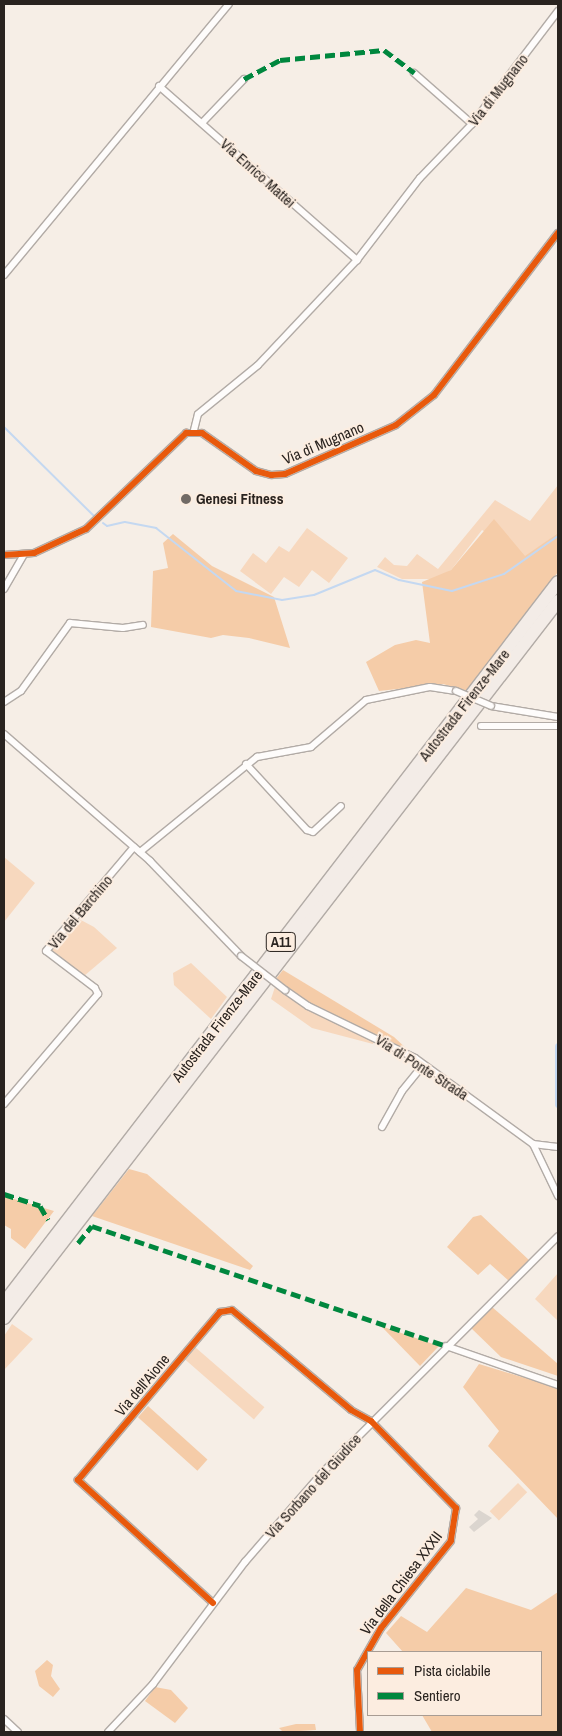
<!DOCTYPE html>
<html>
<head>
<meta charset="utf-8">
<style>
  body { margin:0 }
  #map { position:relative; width:562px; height:1736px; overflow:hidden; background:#f6eee6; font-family:"Archivo Narrow",sans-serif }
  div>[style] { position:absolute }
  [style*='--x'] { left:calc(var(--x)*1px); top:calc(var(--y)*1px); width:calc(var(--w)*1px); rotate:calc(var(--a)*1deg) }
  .green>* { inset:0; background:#f7d8be; transform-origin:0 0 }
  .forest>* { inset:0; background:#f5cca8; transform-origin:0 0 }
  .stream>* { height:2px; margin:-1px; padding:0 1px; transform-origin:1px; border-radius:1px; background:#c4d8f1 }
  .canal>* { height:7px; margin:-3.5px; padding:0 3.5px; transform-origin:3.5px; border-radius:3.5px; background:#c4d8f1 }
  .building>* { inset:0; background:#dbd5cf }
  .roads { filter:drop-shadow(1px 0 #b2aba6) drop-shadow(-1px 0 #b2aba6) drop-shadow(0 1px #b2aba6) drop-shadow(0 -1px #b2aba6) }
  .street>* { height:6px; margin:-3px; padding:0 3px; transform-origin:3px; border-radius:3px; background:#fefcfb }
  .highway>* { height:12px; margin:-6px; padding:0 6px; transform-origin:6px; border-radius:6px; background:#f3ece7 }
  .bridges { filter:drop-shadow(1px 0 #b2aba6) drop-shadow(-1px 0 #b2aba6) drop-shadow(0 1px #b2aba6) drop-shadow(0 -1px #b2aba6) }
  .street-bridge>* { height:6px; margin:-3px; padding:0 3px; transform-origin:3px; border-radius:3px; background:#fefcfb }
  .quiet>* { height:5px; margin-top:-2.5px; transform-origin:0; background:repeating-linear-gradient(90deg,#00873e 0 10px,transparent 0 15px) }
  .cycleway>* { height:6px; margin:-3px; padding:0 3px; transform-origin:3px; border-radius:3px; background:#e8590c }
  .dots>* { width:14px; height:14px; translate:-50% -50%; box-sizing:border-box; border:2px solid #fcede0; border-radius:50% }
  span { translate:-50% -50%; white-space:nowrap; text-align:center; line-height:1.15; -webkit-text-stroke:4px #fcede0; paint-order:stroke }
  .shield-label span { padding:1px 4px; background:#fcede0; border:1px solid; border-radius:4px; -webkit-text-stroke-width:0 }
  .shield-label { font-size:14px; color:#29231f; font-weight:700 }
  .street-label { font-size:15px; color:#29231f }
  .poi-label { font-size:15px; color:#29231f; font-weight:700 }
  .left { translate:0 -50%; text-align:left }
  .frame { position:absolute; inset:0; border:5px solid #29231f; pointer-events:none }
  .legend { position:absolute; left:367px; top:1651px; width:175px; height:65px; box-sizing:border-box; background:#fcede0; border:1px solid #a89c93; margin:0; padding:6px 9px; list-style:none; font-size:15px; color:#29231f }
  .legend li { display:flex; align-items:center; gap:10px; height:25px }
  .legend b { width:25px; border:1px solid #a89c93 }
</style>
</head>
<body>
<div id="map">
  <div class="green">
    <i style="clip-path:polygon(558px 485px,558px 533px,525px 557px,482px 530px,451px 570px,436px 579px,402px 579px,377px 567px,385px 557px,394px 565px,407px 566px,417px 554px,438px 569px,495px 500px,530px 521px)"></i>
    <i style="clip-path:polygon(307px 528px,348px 558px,329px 583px,312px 570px,299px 587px,284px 577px,271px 594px,240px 571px,253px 553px,266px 563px,279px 546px,289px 552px)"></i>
    <i style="clip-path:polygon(4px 857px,35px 883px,4px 922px)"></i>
    <i style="clip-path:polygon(79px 919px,94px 927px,117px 948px,84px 976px,52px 951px)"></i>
    <i style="clip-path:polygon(191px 963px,227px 997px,211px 1019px,174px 985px,173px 973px)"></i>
    <i style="clip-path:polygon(275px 987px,320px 1016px,375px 1039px,373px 1044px,312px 1028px,271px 999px)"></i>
    <i style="clip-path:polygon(558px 1273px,558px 1321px,535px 1299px)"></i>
    <i style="clip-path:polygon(12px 1324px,33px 1339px,4px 1370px,4px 1336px)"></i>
    <i style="left:195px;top:1347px;width:92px;height:16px;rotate:41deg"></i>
    <i style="left:518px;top:1483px;width:13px;height:40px;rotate:45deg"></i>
  </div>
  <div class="forest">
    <i style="clip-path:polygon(494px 519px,525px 556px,558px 533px,558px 572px,468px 691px,443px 684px,379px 691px,366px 662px,395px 645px,416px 640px,430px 643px,422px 582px,451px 570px)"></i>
    <i style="clip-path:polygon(173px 534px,212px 566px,274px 597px,290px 648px,249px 638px,223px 635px,211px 638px,151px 627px,153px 571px,168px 568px,163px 543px)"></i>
    <i style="clip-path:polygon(283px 970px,394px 1037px,409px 1051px,314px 1008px,275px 980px)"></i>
    <i style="clip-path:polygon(129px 1169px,147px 1174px,253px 1266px,250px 1270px,92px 1216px)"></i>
    <i style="clip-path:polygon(4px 1196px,54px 1211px,25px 1249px,11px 1238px,11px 1229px,4px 1225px)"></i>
    <i style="clip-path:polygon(481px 1215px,530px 1261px,509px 1281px,490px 1264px,478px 1275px,447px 1247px,473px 1217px)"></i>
    <i style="clip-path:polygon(492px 1307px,558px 1364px,558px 1376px,501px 1357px,471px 1328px)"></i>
    <i style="clip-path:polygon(381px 1326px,439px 1346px,420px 1366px)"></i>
    <i style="clip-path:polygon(479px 1364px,558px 1388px,558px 1519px,488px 1446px,499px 1431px,463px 1387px)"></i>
    <i style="left:148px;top:1406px;width:80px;height:15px;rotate:42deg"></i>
    <i style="clip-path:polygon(466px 1588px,531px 1610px,558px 1592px,558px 1732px,432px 1732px,422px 1715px,541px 1715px,541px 1652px,403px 1652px,386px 1633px,401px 1616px,427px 1632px)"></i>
    <i style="clip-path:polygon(47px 1660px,53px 1665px,51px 1676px,60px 1689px,53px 1697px,39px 1686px,35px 1671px)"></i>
    <i style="clip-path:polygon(155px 1687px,171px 1690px,188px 1708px,175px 1723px,145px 1701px)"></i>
    <i style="clip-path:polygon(296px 1724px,315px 1724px,316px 1730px,283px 1732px,279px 1728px)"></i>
  </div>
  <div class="stream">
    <i style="--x:4;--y:427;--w:127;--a:44.7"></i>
    <i style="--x:103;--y:523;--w:5;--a:37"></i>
    <i style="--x:107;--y:526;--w:18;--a:-13"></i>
    <i style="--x:125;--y:522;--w:32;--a:11"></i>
    <i style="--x:156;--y:528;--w:102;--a:38.2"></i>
    <i style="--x:236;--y:591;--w:47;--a:11.1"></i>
    <i style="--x:282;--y:600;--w:32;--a:-9"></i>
    <i style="--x:314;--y:595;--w:66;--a:-22.3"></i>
    <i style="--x:375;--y:570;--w:26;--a:23"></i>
    <i style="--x:399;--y:580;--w:54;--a:11.7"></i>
    <i style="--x:452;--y:591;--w:55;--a:-18.1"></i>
    <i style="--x:504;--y:574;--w:66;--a:-35.1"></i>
  </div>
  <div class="canal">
    <i style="--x:558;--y:1046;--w:58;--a:90"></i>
  </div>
  <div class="building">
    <i style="clip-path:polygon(479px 1510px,492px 1518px,474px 1532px,469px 1527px,478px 1519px,474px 1515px)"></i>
  </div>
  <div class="roads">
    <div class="street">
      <i style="--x:414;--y:73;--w:77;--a:41.3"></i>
      <i style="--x:159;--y:86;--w:264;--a:41.3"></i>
      <i style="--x:202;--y:123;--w:61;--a:-46.3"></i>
      <i style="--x:4;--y:275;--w:352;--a:-50.3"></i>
      <i style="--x:194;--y:430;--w:16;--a:-76"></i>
      <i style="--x:198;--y:414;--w:77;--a:-39.2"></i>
      <i style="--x:258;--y:365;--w:144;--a:-46.7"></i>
      <i style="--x:357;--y:260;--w:103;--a:-52.5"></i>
      <i style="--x:420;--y:178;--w:75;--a:-46.1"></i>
      <i style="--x:472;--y:124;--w:142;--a:-52.7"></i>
      <i style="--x:4;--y:555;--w:30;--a:-4"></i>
      <i style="--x:34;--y:553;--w:57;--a:-24.8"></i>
      <i style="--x:86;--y:529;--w:139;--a:-43.8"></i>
      <i style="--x:186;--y:433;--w:16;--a:0"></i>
      <i style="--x:202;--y:433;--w:66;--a:35.1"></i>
      <i style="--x:256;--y:471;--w:16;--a:15"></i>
      <i style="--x:271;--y:475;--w:14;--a:-4"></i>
      <i style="--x:285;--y:474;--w:121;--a:-23.8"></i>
      <i style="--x:396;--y:425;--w:48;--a:-38.3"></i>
      <i style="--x:434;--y:395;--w:204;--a:-52.6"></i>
      <i style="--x:4;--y:589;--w:39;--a:-60"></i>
      <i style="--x:4;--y:702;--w:20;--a:-33"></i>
      <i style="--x:21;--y:691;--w:84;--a:-54.2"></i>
      <i style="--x:70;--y:623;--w:53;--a:5.4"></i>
      <i style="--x:123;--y:628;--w:20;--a:-9"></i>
      <i style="--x:491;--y:706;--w:68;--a:9.3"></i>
      <i style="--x:481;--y:726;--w:77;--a:0"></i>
      <i style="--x:4;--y:734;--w:194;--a:41"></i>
      <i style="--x:150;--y:861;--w:132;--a:46.2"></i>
      <i style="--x:246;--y:764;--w:90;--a:47.3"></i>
      <i style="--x:307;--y:830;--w:6;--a:18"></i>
      <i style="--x:313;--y:832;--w:38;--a:-43"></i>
      <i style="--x:140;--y:852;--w:151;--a:-39.1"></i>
      <i style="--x:257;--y:757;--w:55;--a:-10.5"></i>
      <i style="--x:311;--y:747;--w:72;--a:-40.5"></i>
      <i style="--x:366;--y:700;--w:65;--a:-11.5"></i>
      <i style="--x:430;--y:687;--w:26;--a:9"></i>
      <i style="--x:285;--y:990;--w:28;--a:35"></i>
      <i style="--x:308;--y:1006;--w:119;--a:25.9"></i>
      <i style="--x:415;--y:1058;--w:146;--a:36.1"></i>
      <i style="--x:533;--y:1144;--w:25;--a:7"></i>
      <i style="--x:4;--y:1104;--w:145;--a:-49.5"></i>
      <i style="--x:98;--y:994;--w:7;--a:-117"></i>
      <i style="--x:95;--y:988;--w:61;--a:-142.9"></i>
      <i style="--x:46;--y:951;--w:136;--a:-49.8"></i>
      <i style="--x:382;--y:1127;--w:41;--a:-60.9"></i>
      <i style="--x:402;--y:1091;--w:33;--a:-51"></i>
      <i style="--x:533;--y:1144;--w:58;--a:64.3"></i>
      <i style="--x:446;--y:1346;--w:119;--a:19.2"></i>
      <i style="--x:213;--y:1603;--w:183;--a:-137.7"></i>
      <i style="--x:78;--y:1480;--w:220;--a:-49.8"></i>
      <i style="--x:220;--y:1312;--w:12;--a:-9"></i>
      <i style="--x:232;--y:1310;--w:155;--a:40"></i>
      <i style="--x:351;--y:1410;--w:23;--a:29"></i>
      <i style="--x:371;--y:1421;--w:122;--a:45.7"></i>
      <i style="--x:456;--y:1508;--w:33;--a:99"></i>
      <i style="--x:451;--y:1541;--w:112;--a:128.8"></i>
      <i style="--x:381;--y:1628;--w:48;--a:119.7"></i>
      <i style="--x:357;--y:1670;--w:62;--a:87.2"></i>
      <i style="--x:4;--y:1719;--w:19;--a:43"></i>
      <i style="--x:108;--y:1732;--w:66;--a:-46.8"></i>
      <i style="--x:153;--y:1684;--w:153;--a:-53"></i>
      <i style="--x:245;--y:1562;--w:118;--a:-49.1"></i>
      <i style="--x:322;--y:1473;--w:334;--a:-45.1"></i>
    </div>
    <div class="highway">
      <i style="--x:4;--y:1303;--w:909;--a:-52.46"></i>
      <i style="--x:4;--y:1318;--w:906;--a:-52.31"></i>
    </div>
  </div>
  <div class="bridges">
    <div class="street-bridge">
      <i style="--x:456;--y:691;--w:38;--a:23"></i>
      <i style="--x:241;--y:956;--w:56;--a:37.7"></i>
    </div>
  </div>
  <div class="quiet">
    <i style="--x:244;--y:79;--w:41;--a:-27.8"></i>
    <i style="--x:280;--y:60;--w:104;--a:-5.5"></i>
    <i style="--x:384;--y:50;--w:38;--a:37"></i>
    <i style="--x:4;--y:1194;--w:38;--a:18"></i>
    <i style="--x:40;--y:1206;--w:16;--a:60"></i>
    <i style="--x:78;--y:1243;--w:22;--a:-51"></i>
    <i style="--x:92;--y:1226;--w:374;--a:18.7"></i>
  </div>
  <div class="cycleway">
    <i style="--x:4;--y:555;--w:30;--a:-4"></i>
    <i style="--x:34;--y:553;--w:57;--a:-24.8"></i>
    <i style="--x:86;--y:529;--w:139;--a:-43.8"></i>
    <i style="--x:186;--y:433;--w:16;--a:0"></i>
    <i style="--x:202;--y:433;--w:66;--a:35.1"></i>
    <i style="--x:256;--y:471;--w:16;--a:15"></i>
    <i style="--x:271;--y:475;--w:14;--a:-4"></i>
    <i style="--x:285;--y:474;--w:121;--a:-23.8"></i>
    <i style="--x:396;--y:425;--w:48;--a:-38.3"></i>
    <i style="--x:434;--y:395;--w:204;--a:-52.6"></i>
    <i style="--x:213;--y:1603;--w:183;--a:-137.7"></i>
    <i style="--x:78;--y:1480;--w:220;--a:-49.8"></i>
    <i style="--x:220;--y:1312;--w:12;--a:-9"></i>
    <i style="--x:232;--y:1310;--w:155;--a:40"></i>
    <i style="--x:351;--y:1410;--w:23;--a:29"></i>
    <i style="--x:371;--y:1421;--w:122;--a:45.7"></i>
    <i style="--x:456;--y:1508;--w:33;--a:99"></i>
    <i style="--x:451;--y:1541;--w:112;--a:128.8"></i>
    <i style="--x:381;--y:1628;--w:48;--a:119.7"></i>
    <i style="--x:357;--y:1670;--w:62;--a:87.2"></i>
  </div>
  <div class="dots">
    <i style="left:186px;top:499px;background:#716a65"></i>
  </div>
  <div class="shield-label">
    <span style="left:281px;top:942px">A11</span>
  </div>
  <div class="street-label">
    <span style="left:498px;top:90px;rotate:-52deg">Via di Mugnano</span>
    <span style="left:258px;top:173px;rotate:42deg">Via Enrico Mattei</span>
    <span style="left:323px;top:443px;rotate:-23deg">Via di Mugnano</span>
    <span style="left:464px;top:705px;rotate:-52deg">Autostrada Firenze-Mare</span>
    <span style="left:80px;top:912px;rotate:-50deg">Via del Barchino</span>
    <span style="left:217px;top:1026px;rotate:-52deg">Autostrada Firenze-Mare</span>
    <span style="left:422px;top:1067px;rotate:33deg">Via di Ponte Strada</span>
    <span style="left:142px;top:1385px;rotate:-50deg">Via dell'Aione</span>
    <span style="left:313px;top:1486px;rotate:-48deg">Via Sorbano del Giudice</span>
    <span style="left:401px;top:1583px;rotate:-53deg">Via della Chiesa XXXII</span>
  </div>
  <div class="poi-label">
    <span class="left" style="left:196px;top:499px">Genesi Fitness</span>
  </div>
  <div class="frame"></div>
  <ul class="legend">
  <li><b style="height:6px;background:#e8590c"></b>Pista ciclabile</li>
  <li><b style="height:6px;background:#00873e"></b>Sentiero</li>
  </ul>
</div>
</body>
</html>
